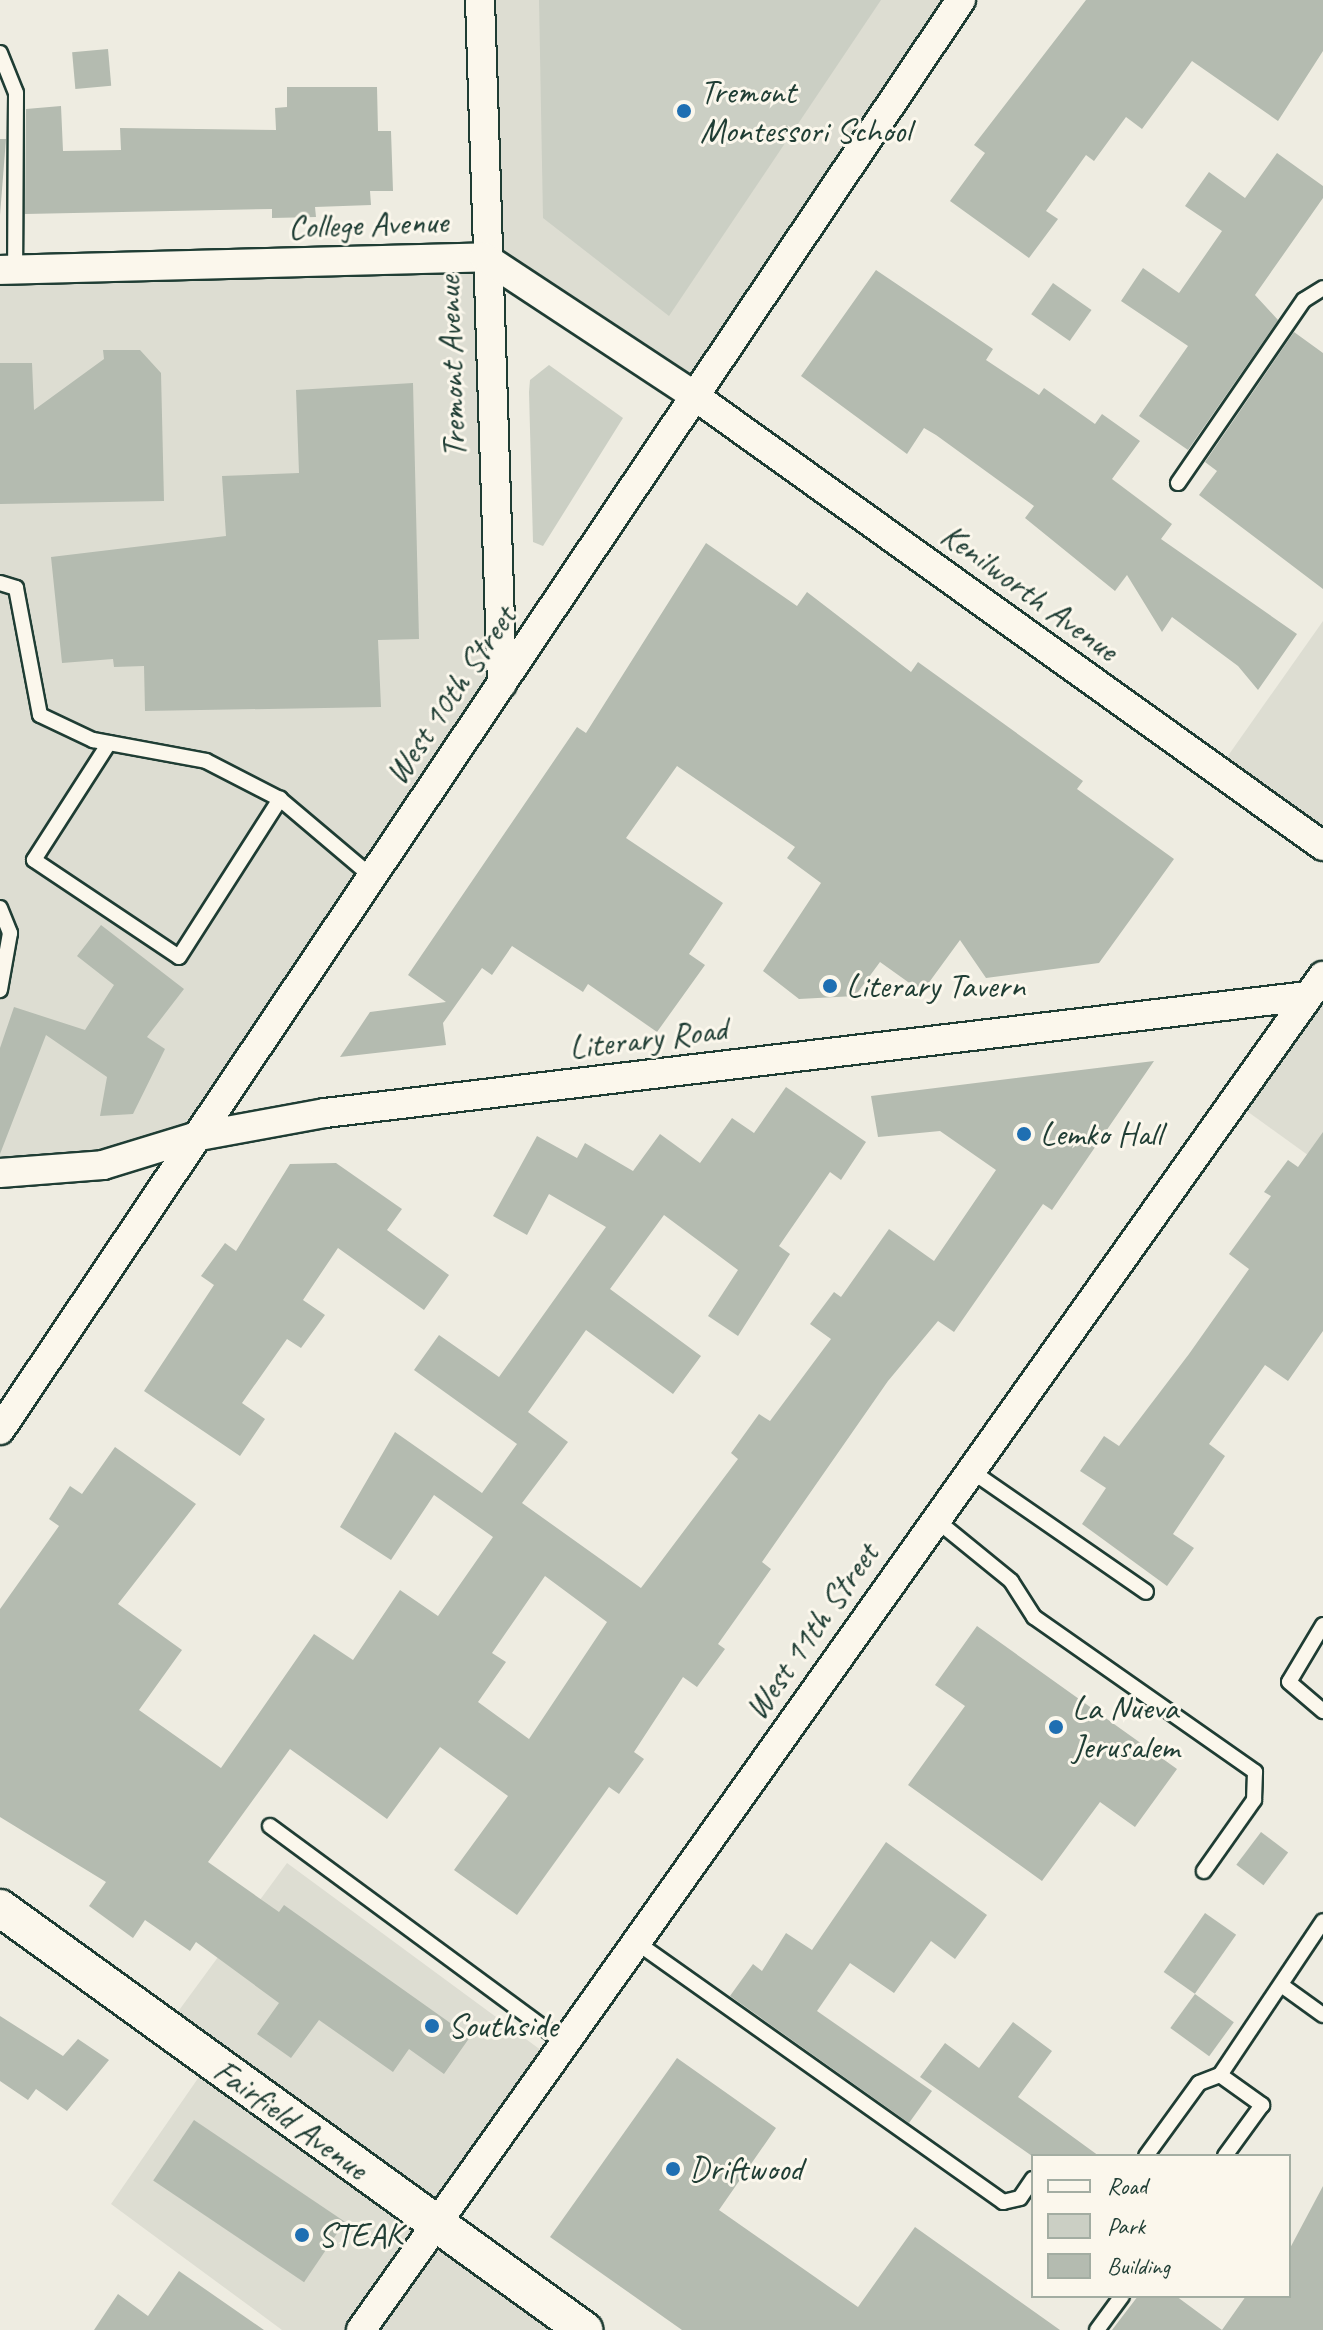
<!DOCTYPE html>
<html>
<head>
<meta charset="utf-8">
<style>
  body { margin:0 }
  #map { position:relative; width:1323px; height:2330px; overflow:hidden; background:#eeece1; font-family:Caveat,sans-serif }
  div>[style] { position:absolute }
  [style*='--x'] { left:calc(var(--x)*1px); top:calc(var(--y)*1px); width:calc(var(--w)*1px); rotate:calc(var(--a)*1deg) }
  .built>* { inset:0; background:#ddddd2 }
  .green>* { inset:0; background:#cbcfc4 }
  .building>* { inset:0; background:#b4bbb0; transform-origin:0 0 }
  .roads { filter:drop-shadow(2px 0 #1f3d34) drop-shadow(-2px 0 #1f3d34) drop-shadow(0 2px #1f3d34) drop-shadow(0 -2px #1f3d34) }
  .service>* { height:14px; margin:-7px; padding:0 7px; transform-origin:7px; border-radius:7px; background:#fbf7ec }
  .minor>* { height:28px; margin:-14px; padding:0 14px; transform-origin:14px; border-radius:14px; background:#fbf7ec }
  .tertiary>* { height:36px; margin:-18px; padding:0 18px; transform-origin:18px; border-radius:18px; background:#fbf7ec }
  .dots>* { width:22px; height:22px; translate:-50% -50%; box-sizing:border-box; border:4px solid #fbf7ec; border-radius:50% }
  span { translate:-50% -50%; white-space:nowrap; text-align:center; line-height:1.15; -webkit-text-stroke:6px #fbf7ec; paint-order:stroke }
  .poi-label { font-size:34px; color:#1f3d34 }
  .left { translate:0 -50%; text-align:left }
  .street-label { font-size:34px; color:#1f3d34 }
  .legend { position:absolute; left:1031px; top:2154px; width:260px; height:144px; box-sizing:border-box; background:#fbf7ec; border:2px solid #a3ada2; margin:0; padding:10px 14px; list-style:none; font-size:24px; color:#1f3d34 }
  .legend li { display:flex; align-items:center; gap:16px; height:40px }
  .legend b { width:40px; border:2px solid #a3ada2 }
</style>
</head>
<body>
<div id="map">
  <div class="built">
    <i style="clip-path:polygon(480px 0,961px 0,696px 397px,485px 257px,502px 684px,194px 1137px,0 1173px,0 270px,484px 257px)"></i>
    <i style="clip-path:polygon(1323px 621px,1323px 846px,1218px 770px)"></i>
    <i style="clip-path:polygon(1323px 976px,1323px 1166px,1233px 1101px)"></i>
    <i style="clip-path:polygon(287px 1863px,553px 2059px,435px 2223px,584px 2330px,282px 2330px,111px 2204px,210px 2061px,166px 2028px)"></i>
  </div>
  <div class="green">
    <i style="clip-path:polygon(539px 0,881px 0,669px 316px,543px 218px)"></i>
    <i style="clip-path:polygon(549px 365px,623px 418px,543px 546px,533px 542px,529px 392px,530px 380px)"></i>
  </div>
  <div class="building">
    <i style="clip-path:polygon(1086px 0,1323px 0,1323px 51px,1278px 121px,1192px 61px,1142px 129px,1126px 117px,1094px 161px,1086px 155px,1046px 211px,1058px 219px,1029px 258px,950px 201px,985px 153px,974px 145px)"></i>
    <i style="left:108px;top:49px;width:37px;height:36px;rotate:85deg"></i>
    <i style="clip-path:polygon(287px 87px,377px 87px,378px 131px,391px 131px,393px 191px,370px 191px,371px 205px,315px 207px,316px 217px,272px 218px,272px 209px,25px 214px,26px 109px,61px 106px,63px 151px,121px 150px,120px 128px,276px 130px,275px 108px,287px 107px)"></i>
    <i style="clip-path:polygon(0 139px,6px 139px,0 215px)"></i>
    <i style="clip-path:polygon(1277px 153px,1323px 186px,1323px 198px,1255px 295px,1278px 320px,1188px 450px,1139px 416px,1188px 346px,1121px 301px,1143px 268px,1179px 293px,1222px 231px,1185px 206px,1209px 172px,1245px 198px)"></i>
    <i style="clip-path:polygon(876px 270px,993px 349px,986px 360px,1039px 395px,1044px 388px,1095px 424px,1102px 414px,1140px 441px,1112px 479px,1172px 524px,1161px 539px,1297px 634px,1258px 690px,1238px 666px,1172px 617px,1162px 632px,1127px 575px,1115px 591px,1025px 518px,1034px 506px,936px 435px,924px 428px,907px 454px,801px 376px)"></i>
    <i style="left:1053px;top:283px;width:47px;height:38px;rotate:35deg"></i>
    <i style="clip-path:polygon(1294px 332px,1323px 353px,1323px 589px,1199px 495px,1217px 471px,1205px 462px)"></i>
    <i style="clip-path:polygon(103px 350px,140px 350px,161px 373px,164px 501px,0 504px,0 363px,32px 363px,34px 410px,104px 359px)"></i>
    <i style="clip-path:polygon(413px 383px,419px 639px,378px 640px,381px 707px,145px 711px,144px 666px,114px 667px,113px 659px,62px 663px,51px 557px,226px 536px,222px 476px,299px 473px,296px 390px)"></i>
    <i style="clip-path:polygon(706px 543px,797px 606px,807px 592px,911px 672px,918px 662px,1083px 781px,1077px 789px,1174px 859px,1099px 963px,986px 978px,960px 940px,922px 992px,880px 962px,855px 996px,799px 999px,763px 971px,821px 883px,787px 858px,795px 847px,677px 766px,626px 838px,723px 903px,689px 954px,705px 965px,657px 1032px,588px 984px,583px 992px,512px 946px,492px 975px,482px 968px,443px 1023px,446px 1045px,340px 1057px,370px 1012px,446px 1002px,408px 975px,577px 727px,586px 733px)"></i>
    <i style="clip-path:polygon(101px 925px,184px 989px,147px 1037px,165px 1049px,133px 1114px,100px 1116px,107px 1077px,46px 1035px,0 1154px,0 1048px,14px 1007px,85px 1030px,114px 985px,77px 956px)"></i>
    <i style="clip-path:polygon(evenodd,1154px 1061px,1052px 1210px,1043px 1204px,954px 1332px,938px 1321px,888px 1381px,762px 1562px,771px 1569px,718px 1644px,725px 1649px,697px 1687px,683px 1677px,634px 1752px,644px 1759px,619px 1794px,609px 1787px,517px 1915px,454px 1870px,508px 1796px,440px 1747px,387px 1819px,290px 1749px,208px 1862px,279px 1912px,284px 1905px,470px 2037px,444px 2074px,409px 2049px,393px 2072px,319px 2020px,291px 2058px,257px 2034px,279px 2003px,196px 1942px,190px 1951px,145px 1920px,133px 1938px,89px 1906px,106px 1882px,0 1817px,0 1609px,59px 1526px,49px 1519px,70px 1486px,82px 1494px,115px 1447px,196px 1504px,118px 1604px,182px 1650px,139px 1710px,221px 1768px,314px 1634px,353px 1660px,400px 1590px,438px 1616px,493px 1537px,434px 1495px,391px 1560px,340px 1527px,395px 1432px,482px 1493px,517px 1444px,414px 1370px,439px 1335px,499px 1377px,606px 1227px,549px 1194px,527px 1235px,493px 1216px,537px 1136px,577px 1158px,585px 1143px,633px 1171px,660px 1134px,700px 1163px,732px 1118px,754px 1133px,786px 1087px,866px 1142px,841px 1180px,830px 1172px,779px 1246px,790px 1254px,738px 1336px,708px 1316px,738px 1270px,664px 1215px,610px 1289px,701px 1356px,673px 1394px,586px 1330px,528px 1412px,568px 1442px,522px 1503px,641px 1588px,738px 1459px,731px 1453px,759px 1414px,770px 1421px,831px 1339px,810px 1324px,834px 1292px,841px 1297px,889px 1229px,934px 1261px,996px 1170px,940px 1131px,878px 1137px,871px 1096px,1154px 1061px,545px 1576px,607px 1622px,529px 1739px,478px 1702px,506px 1662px,492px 1653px,545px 1576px)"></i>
    <i style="clip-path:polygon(1323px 1132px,1323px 1331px,1288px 1381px,1265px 1365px,1209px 1444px,1225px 1456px,1173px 1534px,1194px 1548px,1167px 1586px,1082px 1524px,1106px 1488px,1080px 1471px,1104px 1436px,1119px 1446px,1189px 1354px,1249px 1269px,1229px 1254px,1271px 1196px,1264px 1192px,1288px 1160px,1298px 1167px)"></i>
    <i style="clip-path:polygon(336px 1163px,402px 1209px,387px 1230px,449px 1275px,424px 1310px,338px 1248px,303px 1300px,325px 1315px,301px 1348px,287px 1339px,242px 1403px,265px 1419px,240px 1456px,144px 1391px,214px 1285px,201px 1276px,225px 1243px,236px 1251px,290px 1164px)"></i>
    <i style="clip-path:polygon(977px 1626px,1177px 1769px,1135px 1827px,1100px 1802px,1042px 1881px,908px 1785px,965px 1706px,935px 1685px)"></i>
    <i style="left:1261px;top:1832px;width:34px;height:41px;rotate:37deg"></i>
    <i style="clip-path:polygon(886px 1842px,987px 1915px,955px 1959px,931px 1941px,894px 1993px,850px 1963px,817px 2011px,932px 2091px,909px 2123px,730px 1996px,753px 1964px,762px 1971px,786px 1933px,812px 1950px)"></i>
    <i style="left:1205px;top:1913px;width:38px;height:72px;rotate:35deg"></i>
    <i style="left:1195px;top:1994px;width:48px;height:42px;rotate:36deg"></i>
    <i style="clip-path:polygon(0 2016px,63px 2056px,78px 2039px,109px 2060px,67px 2111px,36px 2089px,28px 2100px,0 2081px)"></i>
    <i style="clip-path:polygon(1013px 2022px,1052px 2051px,1018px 2097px,1099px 2156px,1032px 2156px,920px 2077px,945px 2043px,979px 2068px)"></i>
    <i style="clip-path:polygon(677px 2058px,776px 2128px,719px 2210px,858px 2307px,915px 2227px,1060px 2330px,682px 2330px,550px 2237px)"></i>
    <i style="left:194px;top:2120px;width:182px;height:73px;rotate:34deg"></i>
    <i style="clip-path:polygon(1323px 2186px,1323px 2330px,1112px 2330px,1138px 2296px,1176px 2296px,1222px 2330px,1246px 2296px,1289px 2296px,1289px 2250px)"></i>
    <i style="clip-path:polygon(179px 2271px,264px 2330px,94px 2330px,118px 2294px,148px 2316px)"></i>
  </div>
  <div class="roads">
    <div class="service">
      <i style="--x:0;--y:53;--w:43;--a:68.2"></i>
      <i style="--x:16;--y:93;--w:176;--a:90.3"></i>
      <i style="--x:1178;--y:483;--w:222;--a:-55.5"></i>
      <i style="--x:1304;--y:300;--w:22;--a:-32"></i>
      <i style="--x:0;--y:583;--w:17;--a:17"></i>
      <i style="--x:16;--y:588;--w:129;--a:79.3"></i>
      <i style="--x:40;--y:715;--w:59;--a:25.3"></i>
      <i style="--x:93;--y:740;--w:115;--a:10.5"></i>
      <i style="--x:206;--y:761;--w:83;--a:27.2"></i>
      <i style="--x:280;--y:799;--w:119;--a:40.2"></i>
      <i style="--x:109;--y:743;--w:139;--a:122.7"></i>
      <i style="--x:34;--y:860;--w:174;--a:33.8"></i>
      <i style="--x:179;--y:957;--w:188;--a:-57.4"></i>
      <i style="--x:0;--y:908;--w:27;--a:68"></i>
      <i style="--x:10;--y:933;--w:58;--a:100"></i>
      <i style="--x:970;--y:1470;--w:214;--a:34.7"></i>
      <i style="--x:935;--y:1519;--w:98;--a:39.2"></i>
      <i style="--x:1011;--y:1581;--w:43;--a:57.4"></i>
      <i style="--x:1034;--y:1617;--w:270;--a:35"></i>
      <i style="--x:1255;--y:1772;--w:28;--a:92"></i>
      <i style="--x:1254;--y:1800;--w:87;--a:125.2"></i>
      <i style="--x:1323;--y:1625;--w:66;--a:120.8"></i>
      <i style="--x:1289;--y:1682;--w:45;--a:40.5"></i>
      <i style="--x:270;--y:1826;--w:365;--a:36.4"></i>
      <i style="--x:636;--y:1942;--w:450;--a:35.3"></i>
      <i style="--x:1003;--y:2202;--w:17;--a:-13"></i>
      <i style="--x:1020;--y:2198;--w:23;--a:-56"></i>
      <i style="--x:1284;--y:1987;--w:48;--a:35.7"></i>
      <i style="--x:1220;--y:2075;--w:52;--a:35.5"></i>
      <i style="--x:1262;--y:2105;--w:63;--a:126"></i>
      <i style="--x:1146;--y:2156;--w:90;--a:-54"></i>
      <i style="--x:1199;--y:2083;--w:22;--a:-21"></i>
      <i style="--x:1220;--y:2075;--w:185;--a:-56.2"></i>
      <i style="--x:1097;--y:2330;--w:42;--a:-53.7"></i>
    </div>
    <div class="minor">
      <i style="--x:480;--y:0;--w:684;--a:88.16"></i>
      <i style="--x:0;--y:270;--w:484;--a:-1.5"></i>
      <i style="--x:484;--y:257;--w:254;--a:33.4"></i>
      <i style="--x:696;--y:397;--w:771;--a:35.61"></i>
      <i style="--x:0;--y:1173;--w:103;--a:-4.4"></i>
      <i style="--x:103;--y:1165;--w:95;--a:-17.1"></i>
      <i style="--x:194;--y:1137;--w:133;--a:-10.4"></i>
      <i style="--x:325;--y:1113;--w:990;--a:-6.79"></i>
      <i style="--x:0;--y:1430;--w:1723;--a:-56.1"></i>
      <i style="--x:361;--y:2330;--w:1661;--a:-54.61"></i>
    </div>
    <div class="tertiary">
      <i style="--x:0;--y:1908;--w:721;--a:35.85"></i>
    </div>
  </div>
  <div class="dots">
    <i style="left:684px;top:111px;background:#1f6fb2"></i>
    <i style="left:830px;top:986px;background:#1f6fb2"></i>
    <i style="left:1024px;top:1134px;background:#1f6fb2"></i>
    <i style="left:1056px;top:1727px;background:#1f6fb2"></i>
    <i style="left:432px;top:2026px;background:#1f6fb2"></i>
    <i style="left:673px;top:2169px;background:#1f6fb2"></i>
    <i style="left:302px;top:2235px;background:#1f6fb2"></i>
  </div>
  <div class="poi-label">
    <span class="left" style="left:700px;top:111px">Tremont<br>Montessori School</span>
    <span class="left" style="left:846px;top:986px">Literary Tavern</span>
    <span class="left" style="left:1040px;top:1134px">Lemko Hall</span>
    <span class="left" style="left:1072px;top:1727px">La Nueva<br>Jerusalem</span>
    <span class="left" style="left:448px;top:2026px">Southside</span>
    <span class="left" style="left:689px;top:2169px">Driftwood</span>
    <span class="left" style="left:318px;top:2235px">STEAK</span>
  </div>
  <div class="street-label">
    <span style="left:368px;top:224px;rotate:-2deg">College Avenue</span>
    <span style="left:451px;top:367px;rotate:-92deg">Tremont Avenue</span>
    <span style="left:1030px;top:592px;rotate:36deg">Kenilworth Avenue</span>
    <span style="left:450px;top:695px;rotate:-56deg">West 10th Street</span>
    <span style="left:648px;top:1038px;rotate:-7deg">Literary Road</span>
    <span style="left:811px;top:1631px;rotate:-55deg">West 11th Street</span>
    <span style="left:291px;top:2119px;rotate:36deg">Fairfield Avenue</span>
  </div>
  <ul class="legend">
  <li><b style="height:10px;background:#fbf7ec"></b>Road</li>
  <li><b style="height:22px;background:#cbcfc4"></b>Park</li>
  <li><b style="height:22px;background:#b4bbb0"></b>Building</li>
  </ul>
</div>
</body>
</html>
